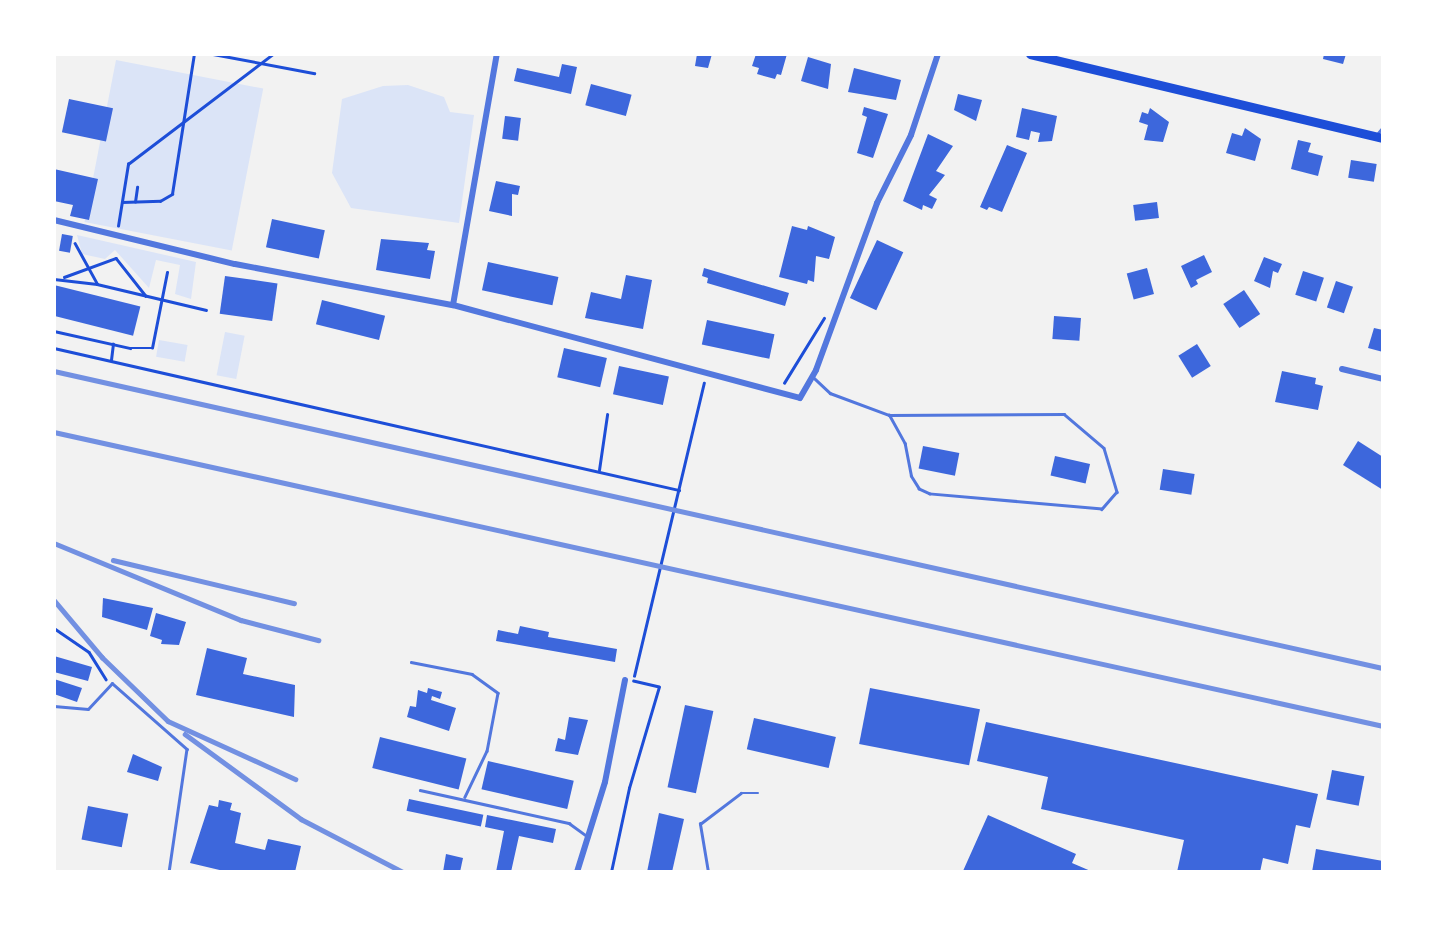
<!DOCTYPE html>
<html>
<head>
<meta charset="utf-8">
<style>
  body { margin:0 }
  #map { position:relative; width:1437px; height:926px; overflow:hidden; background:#f2f2f2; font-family:"IBM Plex Sans",sans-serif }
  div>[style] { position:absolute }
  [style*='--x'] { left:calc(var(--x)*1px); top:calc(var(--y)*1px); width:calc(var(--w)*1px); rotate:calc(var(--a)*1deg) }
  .green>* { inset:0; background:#dbe4f7; transform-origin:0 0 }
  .building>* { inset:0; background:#3d67dc; transform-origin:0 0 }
  .path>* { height:2.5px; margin:-1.25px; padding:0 1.25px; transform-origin:1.25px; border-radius:1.25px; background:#1d4ed8 }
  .service>* { height:2.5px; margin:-1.25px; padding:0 1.25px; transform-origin:1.25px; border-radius:1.25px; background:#5277de }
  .minor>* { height:6px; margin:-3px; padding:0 3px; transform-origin:3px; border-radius:3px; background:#5277de }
  .secondary>* { height:9px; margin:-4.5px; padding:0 4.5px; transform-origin:4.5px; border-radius:4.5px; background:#1d4ed8 }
  .rail>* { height:4.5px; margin:-2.25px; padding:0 2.25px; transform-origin:2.25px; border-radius:2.25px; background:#7290e2 }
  span { translate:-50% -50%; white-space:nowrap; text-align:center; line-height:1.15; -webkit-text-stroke:6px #fff; paint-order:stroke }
  .frame { position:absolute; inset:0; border:56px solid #fff; pointer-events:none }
</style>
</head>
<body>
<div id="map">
  <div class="green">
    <i style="left:116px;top:60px;width:150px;height:165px;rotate:11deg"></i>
    <i style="clip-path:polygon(408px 85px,444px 97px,450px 112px,474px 115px,459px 223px,351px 208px,332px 173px,342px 99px,383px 86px)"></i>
    <i style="clip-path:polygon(77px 235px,196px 262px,191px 299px,175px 294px,180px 265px,156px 260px,149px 288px,115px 250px,105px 259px,82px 254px)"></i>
    <i style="left:225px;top:332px;width:20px;height:44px;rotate:11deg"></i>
    <i style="left:159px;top:340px;width:29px;height:17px;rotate:10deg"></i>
  </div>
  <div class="building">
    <i style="clip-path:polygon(697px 54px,712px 54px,708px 68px,695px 66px)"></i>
    <i style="clip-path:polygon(756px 54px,787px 54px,781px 75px,777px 74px,775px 79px,757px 74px,759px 68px,752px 66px)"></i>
    <i style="clip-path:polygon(1324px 54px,1346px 54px,1343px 64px,1323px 59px)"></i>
    <i style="clip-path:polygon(808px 57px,831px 64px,828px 89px,801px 81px)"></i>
    <i style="clip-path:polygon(562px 64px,577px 67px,571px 94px,514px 81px,517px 68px,559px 77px)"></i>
    <i style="clip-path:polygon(854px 68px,901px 80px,896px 100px,848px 92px)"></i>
    <i style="left:591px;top:84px;width:42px;height:22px;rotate:15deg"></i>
    <i style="clip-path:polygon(958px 94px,982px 100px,976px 121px,954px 110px)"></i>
    <i style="left:69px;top:99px;width:45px;height:34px;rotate:12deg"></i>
    <i style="clip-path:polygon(864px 107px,888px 114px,873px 158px,857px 153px,867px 117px,862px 115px)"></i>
    <i style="clip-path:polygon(1022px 108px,1057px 116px,1052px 141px,1038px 142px,1040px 133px,1031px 131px,1029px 140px,1016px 137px)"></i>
    <i style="clip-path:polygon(1150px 108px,1169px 122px,1163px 142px,1144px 140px,1148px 125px,1139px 122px,1142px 112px,1148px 114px)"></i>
    <i style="left:505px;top:116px;width:16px;height:23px;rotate:7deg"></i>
    <i style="clip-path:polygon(1245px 128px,1261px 139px,1255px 161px,1226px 153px,1232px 133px,1242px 136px)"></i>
    <i style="clip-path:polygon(928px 134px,953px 146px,936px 171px,945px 175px,929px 195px,937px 199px,932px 209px,923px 205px,922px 210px,903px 201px)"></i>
    <i style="clip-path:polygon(1298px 140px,1311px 143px,1308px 152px,1323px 156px,1318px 176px,1291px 169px)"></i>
    <i style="clip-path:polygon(1007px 145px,1027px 153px,1002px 212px,989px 207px,987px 210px,980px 207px)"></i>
    <i style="left:1351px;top:160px;width:26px;height:18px;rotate:9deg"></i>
    <i style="clip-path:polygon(54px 169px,98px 179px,89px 220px,70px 216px,73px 205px,54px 201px)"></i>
    <i style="clip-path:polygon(496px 181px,520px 186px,518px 195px,512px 194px,512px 216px,489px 211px)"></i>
    <i style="left:1157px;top:202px;width:16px;height:24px;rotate:83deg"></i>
    <i style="left:272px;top:219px;width:54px;height:29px;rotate:12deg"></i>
    <i style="clip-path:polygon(792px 226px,807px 230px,808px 226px,835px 237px,829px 259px,816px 256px,814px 282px,808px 280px,807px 284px,779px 277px)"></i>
    <i style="left:62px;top:234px;width:11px;height:17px;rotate:10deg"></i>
    <i style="clip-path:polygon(381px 239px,429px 243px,427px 250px,435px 251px,430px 279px,376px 270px)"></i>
    <i style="left:877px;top:240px;width:29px;height:64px;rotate:25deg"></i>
    <i style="clip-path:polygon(1204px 255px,1212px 272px,1196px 280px,1198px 284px,1191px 288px,1181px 266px)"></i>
    <i style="clip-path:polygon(1264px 257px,1282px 264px,1278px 273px,1273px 271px,1270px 288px,1254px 281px)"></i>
    <i style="left:488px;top:262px;width:72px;height:29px;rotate:12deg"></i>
    <i style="clip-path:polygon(704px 268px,789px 293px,785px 306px,707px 283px,708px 278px,702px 276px)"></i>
    <i style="left:1147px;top:268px;width:27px;height:21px;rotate:75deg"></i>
    <i style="left:1303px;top:271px;width:22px;height:25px;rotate:18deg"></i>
    <i style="clip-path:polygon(626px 275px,652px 280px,643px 329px,585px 318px,591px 292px,621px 299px)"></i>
    <i style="left:225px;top:276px;width:53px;height:38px;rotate:8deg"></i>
    <i style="left:1336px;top:281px;width:18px;height:28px;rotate:19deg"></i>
    <i style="left:54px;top:285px;width:89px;height:30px;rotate:14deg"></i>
    <i style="left:1244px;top:290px;width:29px;height:25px;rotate:56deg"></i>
    <i style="left:322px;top:300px;width:65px;height:25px;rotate:14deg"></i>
    <i style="left:1054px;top:316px;width:27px;height:23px;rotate:4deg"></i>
    <i style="left:707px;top:320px;width:69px;height:25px;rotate:12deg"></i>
    <i style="clip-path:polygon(1374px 328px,1383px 330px,1383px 352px,1368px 348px)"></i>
    <i style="left:1197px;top:344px;width:26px;height:22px;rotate:58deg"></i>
    <i style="left:564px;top:348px;width:44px;height:30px;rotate:13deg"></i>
    <i style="left:619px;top:366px;width:51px;height:29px;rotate:12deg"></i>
    <i style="clip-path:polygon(1282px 371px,1316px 378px,1315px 384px,1323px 386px,1318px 410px,1275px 402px)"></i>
    <i style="clip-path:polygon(1358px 441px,1383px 457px,1383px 490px,1343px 465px)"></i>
    <i style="left:923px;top:446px;width:37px;height:23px;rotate:11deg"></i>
    <i style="left:1055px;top:456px;width:36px;height:20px;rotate:13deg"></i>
    <i style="left:1163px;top:469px;width:32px;height:21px;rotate:9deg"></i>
    <i style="clip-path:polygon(103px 598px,153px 608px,147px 630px,102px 617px)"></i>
    <i style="clip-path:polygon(156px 613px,186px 622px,179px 645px,161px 644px,162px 640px,150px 636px)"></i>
    <i style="clip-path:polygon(520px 626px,549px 632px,548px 637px,617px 649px,615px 662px,496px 641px,498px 630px,518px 634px)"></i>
    <i style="clip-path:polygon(207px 648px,247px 658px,243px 674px,295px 685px,294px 717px,196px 695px)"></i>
    <i style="clip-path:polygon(54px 656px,92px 667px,88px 681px,54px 672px)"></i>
    <i style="clip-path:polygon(54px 679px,82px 688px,77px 702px,54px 694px)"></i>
    <i style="clip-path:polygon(428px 688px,442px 692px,440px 699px,432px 696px,431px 700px,456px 708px,449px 731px,407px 717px,410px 706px,416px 707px,418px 690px,427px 693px)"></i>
    <i style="left:870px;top:688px;width:112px;height:57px;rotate:11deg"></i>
    <i style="left:685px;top:705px;width:29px;height:84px;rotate:12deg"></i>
    <i style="clip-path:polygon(569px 717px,588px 720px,578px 755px,555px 751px,558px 738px,565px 740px)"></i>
    <i style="left:754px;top:718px;width:84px;height:32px;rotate:13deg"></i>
    <i style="clip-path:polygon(986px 722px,1318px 794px,1310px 828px,1296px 825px,1288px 864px,1263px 858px,1260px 872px,1177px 872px,1184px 840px,1041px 809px,1048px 777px,977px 761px)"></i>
    <i style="left:380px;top:737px;width:89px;height:32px;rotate:14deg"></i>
    <i style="clip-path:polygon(133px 754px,162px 767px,158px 781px,127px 772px)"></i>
    <i style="left:488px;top:761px;width:88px;height:29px;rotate:13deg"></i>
    <i style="left:1332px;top:770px;width:33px;height:30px;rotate:11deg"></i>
    <i style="left:409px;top:799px;width:76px;height:12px;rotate:12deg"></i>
    <i style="clip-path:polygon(219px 800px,232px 803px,230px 810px,241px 813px,235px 843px,265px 850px,268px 839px,301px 846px,295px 872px,228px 872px,190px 863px,209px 805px,218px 807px)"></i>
    <i style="left:88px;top:806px;width:41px;height:34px;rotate:11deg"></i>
    <i style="clip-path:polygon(659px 813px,684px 819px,672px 872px,647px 872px)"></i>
    <i style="clip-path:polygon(487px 815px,556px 829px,553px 843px,519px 836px,511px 872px,496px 872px,504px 831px,485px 827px)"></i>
    <i style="clip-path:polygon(988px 815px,1076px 854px,1072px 863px,1093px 872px,963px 871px)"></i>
    <i style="clip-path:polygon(1316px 849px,1383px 861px,1383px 872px,1312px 872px)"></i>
    <i style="clip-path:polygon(446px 854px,463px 858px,460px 872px,443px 872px)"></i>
  </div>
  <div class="path">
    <i style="--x:213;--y:54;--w:103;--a:10.7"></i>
    <i style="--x:122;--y:202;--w:38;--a:-2"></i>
    <i style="--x:160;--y:201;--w:14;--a:-30"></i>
    <i style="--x:172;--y:194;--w:142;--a:-81.1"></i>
    <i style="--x:135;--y:202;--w:15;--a:-82"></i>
    <i style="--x:118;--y:226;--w:63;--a:-80.8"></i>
    <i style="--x:128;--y:164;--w:182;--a:-37.2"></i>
    <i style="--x:75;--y:243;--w:46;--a:61.2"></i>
    <i style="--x:64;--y:277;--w:55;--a:-20.1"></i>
    <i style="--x:116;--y:258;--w:48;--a:51.7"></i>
    <i style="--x:54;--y:279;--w:43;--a:6.6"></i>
    <i style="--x:97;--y:284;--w:112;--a:13.4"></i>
    <i style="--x:54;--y:331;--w:78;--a:12.6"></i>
    <i style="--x:130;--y:348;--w:22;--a:0"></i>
    <i style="--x:152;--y:348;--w:77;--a:-78.8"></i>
    <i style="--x:54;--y:348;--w:641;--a:12.8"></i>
    <i style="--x:111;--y:360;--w:16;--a:-83"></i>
    <i style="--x:784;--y:383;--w:76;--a:-58.4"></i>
    <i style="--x:599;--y:470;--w:56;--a:-81.7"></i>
    <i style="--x:54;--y:628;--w:42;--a:34.4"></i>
    <i style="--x:89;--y:652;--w:32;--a:58"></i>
    <i style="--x:634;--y:676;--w:301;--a:-76.6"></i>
    <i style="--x:611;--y:872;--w:86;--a:-77.9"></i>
    <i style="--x:629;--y:788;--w:105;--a:-73.5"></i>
    <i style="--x:659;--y:687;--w:26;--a:-167"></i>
  </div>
  <div class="service">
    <i style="--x:1378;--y:133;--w:8;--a:-50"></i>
    <i style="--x:812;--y:376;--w:25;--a:43"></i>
    <i style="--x:830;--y:393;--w:63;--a:20.4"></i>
    <i style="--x:889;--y:415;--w:175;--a:-0.3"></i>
    <i style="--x:1064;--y:414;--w:52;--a:40.4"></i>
    <i style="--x:1104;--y:448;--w:46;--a:73.5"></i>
    <i style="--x:1117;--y:492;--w:23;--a:131"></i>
    <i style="--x:1102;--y:509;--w:173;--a:-175"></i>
    <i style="--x:930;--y:494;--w:12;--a:-156"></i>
    <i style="--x:919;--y:489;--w:15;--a:-122"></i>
    <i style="--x:911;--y:476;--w:33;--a:-101"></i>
    <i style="--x:905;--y:444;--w:33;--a:-119"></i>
    <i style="--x:411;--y:662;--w:62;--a:11.1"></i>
    <i style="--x:472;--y:674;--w:32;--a:36"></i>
    <i style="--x:498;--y:693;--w:59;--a:100.7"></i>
    <i style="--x:487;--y:751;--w:51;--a:115.6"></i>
    <i style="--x:54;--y:706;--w:34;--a:5"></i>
    <i style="--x:88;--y:709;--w:35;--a:-47"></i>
    <i style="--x:112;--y:683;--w:100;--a:41.3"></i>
    <i style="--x:187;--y:749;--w:124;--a:98.3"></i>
    <i style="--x:420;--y:790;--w:153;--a:12.5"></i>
    <i style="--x:569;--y:823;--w:24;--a:36"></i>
    <i style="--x:708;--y:872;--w:49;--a:-99.5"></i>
    <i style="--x:700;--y:824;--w:51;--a:-37.1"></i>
    <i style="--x:741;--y:793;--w:17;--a:0"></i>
  </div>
  <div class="minor">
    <i style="--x:54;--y:220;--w:186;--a:13.7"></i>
    <i style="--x:235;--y:264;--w:222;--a:10.7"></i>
    <i style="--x:453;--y:305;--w:359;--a:15"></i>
    <i style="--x:800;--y:398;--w:32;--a:-60"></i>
    <i style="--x:816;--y:370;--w:178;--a:-69.9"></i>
    <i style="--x:877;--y:203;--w:76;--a:-63.4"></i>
    <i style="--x:911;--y:135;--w:85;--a:-71.6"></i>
    <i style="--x:453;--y:305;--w:255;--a:-80.1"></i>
    <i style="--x:1342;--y:369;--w:42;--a:13.7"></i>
    <i style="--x:577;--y:872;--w:94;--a:-72.7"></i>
    <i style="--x:605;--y:782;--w:104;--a:-78.9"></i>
  </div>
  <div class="secondary">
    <i style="--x:1030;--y:54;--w:363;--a:13.4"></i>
  </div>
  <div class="rail">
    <i style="--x:54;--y:371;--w:1362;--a:12.6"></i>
    <i style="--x:54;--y:432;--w:1361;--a:12.47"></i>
    <i style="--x:54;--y:543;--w:202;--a:22.4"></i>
    <i style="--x:241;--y:620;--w:80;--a:14.6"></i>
    <i style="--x:113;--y:560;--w:186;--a:13.4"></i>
    <i style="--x:54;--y:600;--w:75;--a:49.9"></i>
    <i style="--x:102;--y:657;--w:92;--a:44.1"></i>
    <i style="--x:168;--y:721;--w:140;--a:24.5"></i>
    <i style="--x:185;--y:734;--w:144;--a:36.2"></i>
    <i style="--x:301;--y:819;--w:115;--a:27.5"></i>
  </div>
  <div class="frame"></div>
</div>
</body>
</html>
